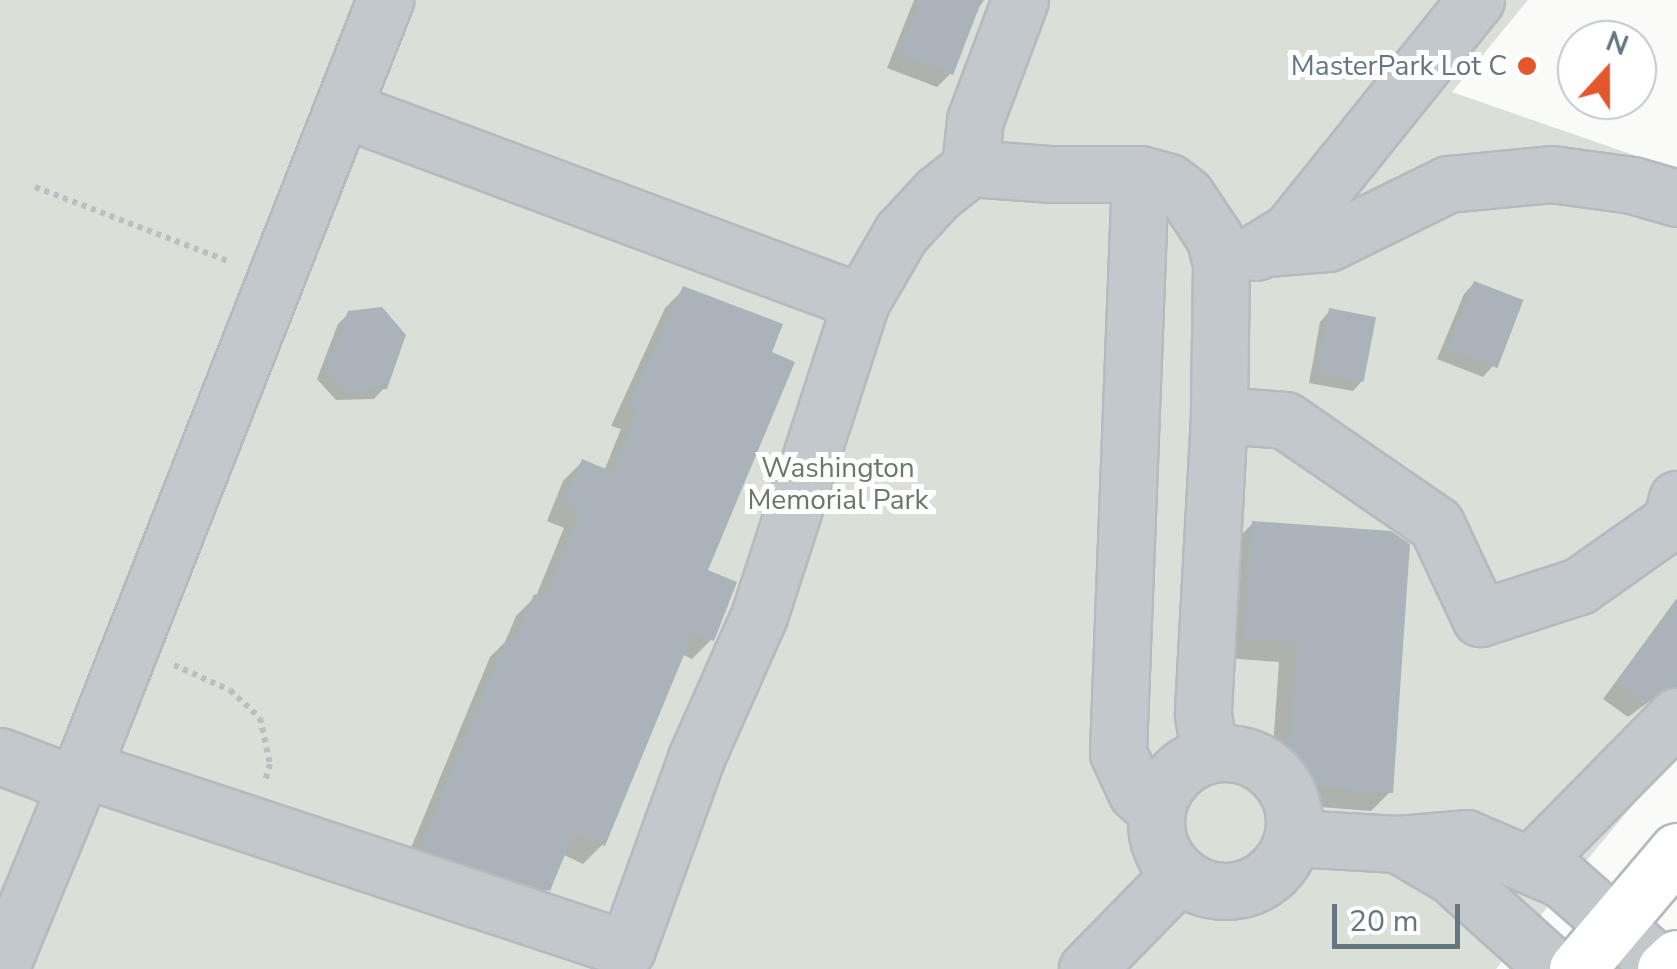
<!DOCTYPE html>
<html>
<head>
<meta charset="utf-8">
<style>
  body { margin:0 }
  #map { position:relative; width:1677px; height:969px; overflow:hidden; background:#fafaf8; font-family:"Nunito Sans",sans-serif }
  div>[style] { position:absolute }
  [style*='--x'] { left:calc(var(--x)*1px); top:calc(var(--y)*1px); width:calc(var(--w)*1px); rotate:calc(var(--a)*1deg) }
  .green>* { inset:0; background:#dadfd7 }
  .shadow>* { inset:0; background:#0003 }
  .building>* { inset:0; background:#aab3b9; transform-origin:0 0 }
  .path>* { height:6px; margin-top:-3px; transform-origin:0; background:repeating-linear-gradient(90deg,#bbbfc2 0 5px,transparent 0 10px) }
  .roads { filter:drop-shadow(2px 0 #b5babe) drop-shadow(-2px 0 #b5babe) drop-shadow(0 2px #b5babe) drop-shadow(0 -2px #b5babe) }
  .minor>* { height:55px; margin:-27.5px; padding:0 27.5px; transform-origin:27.5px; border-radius:27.5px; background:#c3c8cc }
  .minor>.ring { margin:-27.5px; padding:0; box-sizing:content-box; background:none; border:55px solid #c3c8cc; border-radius:50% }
  .major>* { height:55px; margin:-27.5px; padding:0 27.5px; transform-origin:27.5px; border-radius:27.5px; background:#fff }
  .dots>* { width:28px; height:28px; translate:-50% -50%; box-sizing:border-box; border:5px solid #fff; border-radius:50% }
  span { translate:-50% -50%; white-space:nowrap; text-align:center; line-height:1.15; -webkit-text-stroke:10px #fff; paint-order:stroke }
  .poi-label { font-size:28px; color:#657683 }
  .right { translate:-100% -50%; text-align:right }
  .park-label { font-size:28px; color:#687a64 }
  .north { position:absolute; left:1557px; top:20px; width:100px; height:100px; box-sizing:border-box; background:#fff; border:2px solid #c1c8cd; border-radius:50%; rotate:21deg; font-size:28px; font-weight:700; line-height:40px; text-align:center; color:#657683 }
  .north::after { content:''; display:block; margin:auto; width:35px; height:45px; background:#e4572e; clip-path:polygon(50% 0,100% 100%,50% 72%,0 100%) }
  .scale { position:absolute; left:1332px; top:904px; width:128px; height:45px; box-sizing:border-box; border:5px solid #657683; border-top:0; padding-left:12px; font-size:30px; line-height:35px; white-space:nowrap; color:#657683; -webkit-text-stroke:8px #fff; paint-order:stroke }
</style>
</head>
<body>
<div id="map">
  <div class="green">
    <i style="clip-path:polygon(0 0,1528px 0,1452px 92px,1677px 170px,1677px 752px,1496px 969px,0 969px)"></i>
  </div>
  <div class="shadow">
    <i style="clip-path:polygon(914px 0,984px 0,973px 16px,951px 73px,937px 87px,887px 68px)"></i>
    <i style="clip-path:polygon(1474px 283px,1493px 366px,1483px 377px,1437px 359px,1464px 294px)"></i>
    <i style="clip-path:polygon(684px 289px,711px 640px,692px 659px,681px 654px,602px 845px,583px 864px,562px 854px,548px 889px,528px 908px,403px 867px,490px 657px,505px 642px,516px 616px,536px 596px,564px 528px,547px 521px,563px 481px,582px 462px,604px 471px,621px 429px,611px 426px,665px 308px)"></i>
    <i style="clip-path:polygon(1330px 311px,1363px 380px,1353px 391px,1309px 383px,1320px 322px)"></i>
    <i style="clip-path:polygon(349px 313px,384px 388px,374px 399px,336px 400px,317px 379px,338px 324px)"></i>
    <i style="clip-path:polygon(1253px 523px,1390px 792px,1371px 811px,1269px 803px,1279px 662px,1226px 658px,1234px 542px)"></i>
    <i style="clip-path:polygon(1677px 598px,1677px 690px,1667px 700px,1650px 701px,1628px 717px,1603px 699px)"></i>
  </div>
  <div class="building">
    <i style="clip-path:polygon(920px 0,982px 0,953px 75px,899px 54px)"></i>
    <i style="left:1474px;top:281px;width:53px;height:73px;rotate:21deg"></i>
    <i style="clip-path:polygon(683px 286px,783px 324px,772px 352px,795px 362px,708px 570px,737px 582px,714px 641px,693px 633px,605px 846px,574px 833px,550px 891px,420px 848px,508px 635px,516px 638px,534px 594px,545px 598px,581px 509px,564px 502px,582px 459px,613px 472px,638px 410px,628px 406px)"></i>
    <i style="clip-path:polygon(382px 307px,406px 335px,387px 389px,347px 391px,326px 368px,348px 311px)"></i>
    <i style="left:1329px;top:308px;width:48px;height:66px;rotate:11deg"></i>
    <i style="clip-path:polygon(1252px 521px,1391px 531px,1410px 544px,1393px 793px,1287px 785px,1297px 643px,1244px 640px)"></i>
    <i style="clip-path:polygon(1677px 600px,1677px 686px,1668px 686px,1645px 704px,1616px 683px)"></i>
  </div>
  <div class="path">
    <i style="--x:35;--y:187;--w:209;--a:21"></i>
    <i style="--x:174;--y:665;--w:61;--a:24.1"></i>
    <i style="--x:230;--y:690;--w:41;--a:43"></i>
    <i style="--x:260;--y:718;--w:47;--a:77.7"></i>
    <i style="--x:270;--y:764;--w:18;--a:106"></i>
  </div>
  <div class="roads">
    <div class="minor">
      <i style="--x:343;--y:109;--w:553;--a:20.43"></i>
      <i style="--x:861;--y:302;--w:80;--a:-59.9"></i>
      <i style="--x:901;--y:233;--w:54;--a:-47.2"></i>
      <i style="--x:938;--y:193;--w:41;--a:-38"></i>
      <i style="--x:970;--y:168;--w:48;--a:-84.1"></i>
      <i style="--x:975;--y:120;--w:128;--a:-69.4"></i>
      <i style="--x:970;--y:168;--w:79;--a:4.3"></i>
      <i style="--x:1049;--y:174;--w:91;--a:0"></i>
      <i style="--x:1140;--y:174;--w:30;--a:15"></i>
      <i style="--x:1169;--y:182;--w:21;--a:37"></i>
      <i style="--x:1186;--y:195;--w:50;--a:56.3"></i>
      <i style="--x:1214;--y:237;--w:28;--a:75"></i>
      <i style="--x:1221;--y:264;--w:151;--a:90.8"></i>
      <i style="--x:1219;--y:415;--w:300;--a:93.1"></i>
      <i style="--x:1203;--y:715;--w:39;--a:80"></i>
      <i style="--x:1140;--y:174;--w:579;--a:92.18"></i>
      <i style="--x:1118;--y:753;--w:43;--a:65.2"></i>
      <i style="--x:1136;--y:792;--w:28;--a:42"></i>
      <i style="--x:1265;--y:248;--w:63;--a:-4.5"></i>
      <i style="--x:1328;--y:243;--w:134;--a:-26.2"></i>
      <i style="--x:1448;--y:184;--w:103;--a:-5.5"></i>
      <i style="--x:1551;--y:174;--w:82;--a:7.7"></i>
      <i style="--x:1632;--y:185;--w:47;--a:16.1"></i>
      <i style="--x:1256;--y:252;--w:40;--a:-32"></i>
      <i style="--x:1290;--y:231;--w:297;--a:-51.2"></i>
      <i style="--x:1219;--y:415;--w:66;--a:4.3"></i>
      <i style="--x:1285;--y:420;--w:183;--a:34.6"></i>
      <i style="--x:1436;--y:524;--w:104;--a:64.9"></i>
      <i style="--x:1480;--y:618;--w:104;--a:-17.9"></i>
      <i style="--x:1579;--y:586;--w:113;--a:-35.2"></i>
      <i style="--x:1671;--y:521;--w:23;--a:-75"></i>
      <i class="ring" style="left:1156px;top:753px;width:83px;height:83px"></i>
      <i style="--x:0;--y:756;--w:81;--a:20.9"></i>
      <i style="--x:76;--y:785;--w:199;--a:112.4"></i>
      <i style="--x:83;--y:769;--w:573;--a:18.31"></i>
      <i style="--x:627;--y:949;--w:203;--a:-70.1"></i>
      <i style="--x:696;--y:758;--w:155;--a:-66.1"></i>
      <i style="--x:759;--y:616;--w:330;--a:-72"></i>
      <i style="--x:76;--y:785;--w:844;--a:-68.51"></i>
      <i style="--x:1294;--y:838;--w:104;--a:3.3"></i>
      <i style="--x:1398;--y:844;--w:68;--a:-5"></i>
      <i style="--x:1466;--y:838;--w:106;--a:23.4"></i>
      <i style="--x:1563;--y:880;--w:135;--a:41.4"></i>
      <i style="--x:1398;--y:844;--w:63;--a:30.7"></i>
      <i style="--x:1452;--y:876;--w:139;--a:42.1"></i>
      <i style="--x:1531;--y:864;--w:208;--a:-45.4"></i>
      <i style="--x:1087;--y:969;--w:133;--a:-45.6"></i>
    </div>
    <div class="major">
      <i style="--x:1577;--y:969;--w:155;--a:-49.7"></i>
      <i style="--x:1665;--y:969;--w:16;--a:-43"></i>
    </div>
  </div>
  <div class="dots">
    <i style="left:1527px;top:66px;background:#e4572e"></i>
  </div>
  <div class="poi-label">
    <span class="right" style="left:1507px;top:66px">MasterPark Lot C</span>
  </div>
  <div class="park-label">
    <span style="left:838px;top:484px">Washington<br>Memorial Park</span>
  </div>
  <div class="north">N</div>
  <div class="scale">20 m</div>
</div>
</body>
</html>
